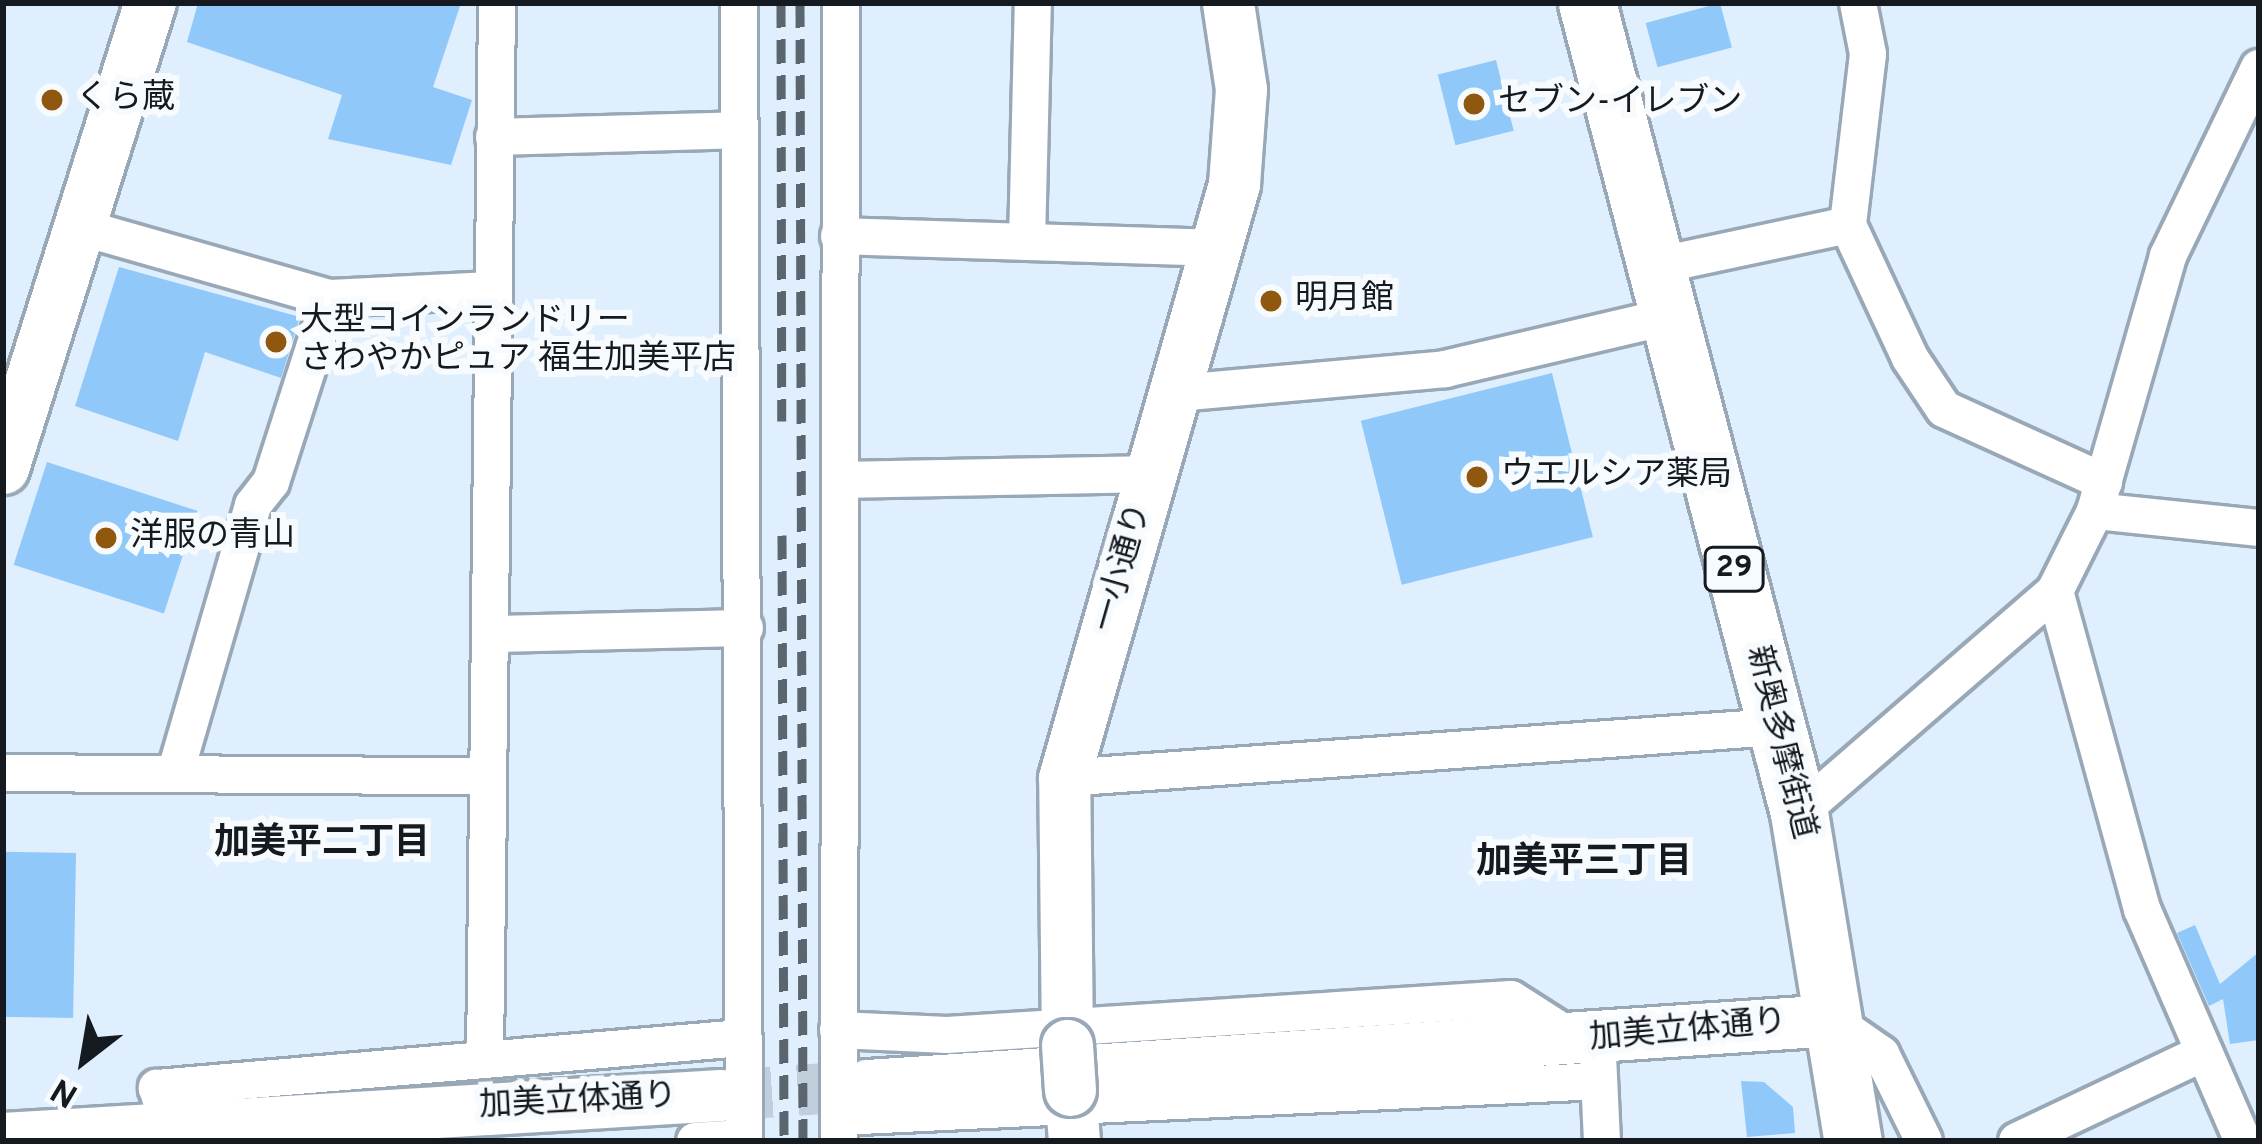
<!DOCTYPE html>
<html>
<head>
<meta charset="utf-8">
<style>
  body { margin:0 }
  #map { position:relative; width:2262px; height:1144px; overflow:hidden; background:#dfeffe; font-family:Overpass,"Noto Sans JP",sans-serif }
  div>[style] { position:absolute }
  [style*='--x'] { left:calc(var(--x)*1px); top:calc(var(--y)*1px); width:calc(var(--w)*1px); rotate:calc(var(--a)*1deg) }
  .building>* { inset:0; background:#91c8fa; transform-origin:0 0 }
  .secondary-tunnel>* { height:51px; margin-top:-25.5px; transform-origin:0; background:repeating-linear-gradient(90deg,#c1cfdd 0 51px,transparent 0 77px) }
  .roads { filter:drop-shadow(3px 0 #99a8b6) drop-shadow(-3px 0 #99a8b6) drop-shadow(0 3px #99a8b6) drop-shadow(0 -3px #99a8b6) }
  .street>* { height:36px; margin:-18px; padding:0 18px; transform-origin:18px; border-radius:18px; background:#fff }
  .secondary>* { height:51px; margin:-25.5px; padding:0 25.5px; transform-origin:25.5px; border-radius:25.5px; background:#fff }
  .primary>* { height:57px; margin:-28.5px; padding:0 28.5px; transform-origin:28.5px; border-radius:28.5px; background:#fff }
  .rail>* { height:9px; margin-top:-4.5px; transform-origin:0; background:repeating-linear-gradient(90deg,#5b656d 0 24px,transparent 0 36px) }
  .bridges { filter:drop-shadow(3px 0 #99a8b6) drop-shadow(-3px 0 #99a8b6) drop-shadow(0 3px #99a8b6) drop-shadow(0 -3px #99a8b6) }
  .secondary-bridge>* { height:51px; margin:-25.5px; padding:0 25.5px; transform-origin:25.5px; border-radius:25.5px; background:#fff }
  .dots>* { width:33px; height:33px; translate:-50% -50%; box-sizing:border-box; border:6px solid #f7fbfe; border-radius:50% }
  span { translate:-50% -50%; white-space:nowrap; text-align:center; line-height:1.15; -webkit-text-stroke:12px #f7fbfe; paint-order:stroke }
  .shield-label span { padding:3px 9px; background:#f7fbfe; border:3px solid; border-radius:9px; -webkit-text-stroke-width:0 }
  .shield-label { font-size:30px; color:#141a1f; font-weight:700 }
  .poi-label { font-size:33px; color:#141a1f }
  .left { translate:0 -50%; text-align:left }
  .street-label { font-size:33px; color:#141a1f }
  .neighbourhood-label { font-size:36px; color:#141a1f; font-weight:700 }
  .frame { position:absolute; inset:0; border:6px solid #141a1f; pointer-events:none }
  .north { position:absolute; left:24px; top:1000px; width:120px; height:120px; -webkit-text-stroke:9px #f7fbfe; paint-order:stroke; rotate:211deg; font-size:33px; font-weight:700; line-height:48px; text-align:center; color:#141a1f }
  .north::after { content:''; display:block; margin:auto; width:42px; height:54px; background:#141a1f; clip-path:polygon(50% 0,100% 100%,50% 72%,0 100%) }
</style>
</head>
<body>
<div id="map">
  <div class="building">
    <i style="clip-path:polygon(198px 3px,461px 3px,433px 87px,472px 100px,451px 165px,328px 139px,342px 95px,187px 42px)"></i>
    <i style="left:1720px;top:3px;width:46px;height:77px;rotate:75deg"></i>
    <i style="left:1496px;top:60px;width:73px;height:60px;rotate:76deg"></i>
    <i style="clip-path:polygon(119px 267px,300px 317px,281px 378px,205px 352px,178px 441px,75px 406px)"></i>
    <i style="left:1552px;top:373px;width:169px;height:197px;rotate:76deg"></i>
    <i style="left:47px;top:462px;width:158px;height:108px;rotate:18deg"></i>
    <i style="left:76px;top:853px;width:165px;height:73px;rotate:91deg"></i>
    <i style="clip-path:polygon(2195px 925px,2220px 984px,2259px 952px,2259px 1040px,2230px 1044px,2223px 999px,2209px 1006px,2177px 933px)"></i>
    <i style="clip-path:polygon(1741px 1081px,1764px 1082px,1793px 1107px,1795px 1133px,1747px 1137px)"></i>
  </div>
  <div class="secondary-tunnel">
    <i style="--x:721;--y:1095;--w:146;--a:-3.9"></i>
  </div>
  <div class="roads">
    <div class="street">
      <i style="--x:739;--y:3;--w:1138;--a:89.75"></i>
      <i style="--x:1858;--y:3;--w:52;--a:78.9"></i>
      <i style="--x:1868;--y:54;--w:172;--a:96.7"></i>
      <i style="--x:1848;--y:225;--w:147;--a:65"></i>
      <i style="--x:1910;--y:358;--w:61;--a:56.3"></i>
      <i style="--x:1944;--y:409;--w:176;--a:24.5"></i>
      <i style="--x:494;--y:137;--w:244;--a:-1.6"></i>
      <i style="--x:80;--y:227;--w:260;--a:15.9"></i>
      <i style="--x:330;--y:298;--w:162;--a:-2.8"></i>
      <i style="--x:839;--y:236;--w:379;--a:1.8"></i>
      <i style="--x:1027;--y:242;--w:239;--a:-88.6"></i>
      <i style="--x:1651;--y:267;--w:201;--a:-12"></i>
      <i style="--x:1178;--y:393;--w:268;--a:-5.1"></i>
      <i style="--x:1445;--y:369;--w:228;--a:-13.2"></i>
      <i style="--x:844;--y:480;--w:306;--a:-1.1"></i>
      <i style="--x:2095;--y:511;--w:165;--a:5.9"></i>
      <i style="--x:2055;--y:591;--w:330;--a:74.7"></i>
      <i style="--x:2142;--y:909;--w:253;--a:66.5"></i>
      <i style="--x:494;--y:634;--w:251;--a:-1.4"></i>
      <i style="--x:177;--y:767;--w:273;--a:-73.8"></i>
      <i style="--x:253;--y:505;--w:29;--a:-52"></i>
      <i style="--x:271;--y:482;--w:193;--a:-72.2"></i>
      <i style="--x:3;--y:773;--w:480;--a:0.4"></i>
      <i style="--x:1064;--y:778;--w:714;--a:-4.1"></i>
      <i style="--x:1799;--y:813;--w:339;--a:-40.9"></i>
      <i style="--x:2055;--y:591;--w:89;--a:-63.4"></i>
      <i style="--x:2095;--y:511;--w:265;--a:-74"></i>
      <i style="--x:2168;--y:256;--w:209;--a:-64.2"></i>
      <i style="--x:1832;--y:1020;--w:60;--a:34.8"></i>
      <i style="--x:1881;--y:1054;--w:97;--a:63.7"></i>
      <i style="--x:838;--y:1030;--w:109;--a:2.6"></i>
      <i style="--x:947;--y:1035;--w:565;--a:-3.65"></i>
      <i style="--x:1511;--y:999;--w:78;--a:32.5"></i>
      <i style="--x:1598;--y:1056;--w:85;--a:87.3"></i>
      <i style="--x:485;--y:1060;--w:1057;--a:-89.35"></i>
      <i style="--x:839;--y:1117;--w:761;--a:-2.71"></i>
      <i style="--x:174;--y:1141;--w:56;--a:-107.8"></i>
      <i style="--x:157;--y:1088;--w:587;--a:-4.89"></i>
      <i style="--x:695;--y:1141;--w:49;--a:-3.5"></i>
      <i style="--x:839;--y:1141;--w:1138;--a:-89.9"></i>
      <i style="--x:2017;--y:1141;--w:204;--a:-25.3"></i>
    </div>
    <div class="secondary">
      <i style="--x:3;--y:468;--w:488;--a:-72.5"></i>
      <i style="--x:1067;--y:1045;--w:267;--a:-90.6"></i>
      <i style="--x:1064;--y:778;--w:618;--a:-74.03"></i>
      <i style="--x:1234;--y:184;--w:95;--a:-85.8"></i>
      <i style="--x:1241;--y:89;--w:87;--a:-98.6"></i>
      <i style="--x:867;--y:1085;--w:967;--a:-3.85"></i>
      <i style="--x:1070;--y:1090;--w:51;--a:85.5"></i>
      <i style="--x:3;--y:1138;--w:719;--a:-3.43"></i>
    </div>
    <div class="primary">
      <i style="--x:1587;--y:3;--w:837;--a:75.33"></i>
      <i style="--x:1799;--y:813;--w:332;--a:80.7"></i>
    </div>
  </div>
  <div class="rail">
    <i style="--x:781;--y:3;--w:418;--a:89.9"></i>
    <i style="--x:800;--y:3;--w:1138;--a:89.85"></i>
    <i style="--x:782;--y:535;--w:606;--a:89.81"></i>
  </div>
  <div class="bridges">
    <div class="secondary-bridge">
      <i style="--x:1067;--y:1045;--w:45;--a:86.2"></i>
    </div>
  </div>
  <div class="dots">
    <i style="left:52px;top:100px;background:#90580f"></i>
    <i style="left:1474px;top:104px;background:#90580f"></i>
    <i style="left:1271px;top:301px;background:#90580f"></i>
    <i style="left:276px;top:342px;background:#90580f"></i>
    <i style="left:1477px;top:477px;background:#90580f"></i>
    <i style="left:106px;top:538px;background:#90580f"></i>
  </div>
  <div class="shield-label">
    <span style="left:1734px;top:569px">29</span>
  </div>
  <div class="poi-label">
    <span class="left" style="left:76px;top:100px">くら蔵</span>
    <span class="left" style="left:1498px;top:104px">セブン-イレブン</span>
    <span class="left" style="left:1295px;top:301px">明月館</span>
    <span class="left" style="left:300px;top:342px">大型コインランドリー<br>さわやかピュア 福生加美平店</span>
    <span class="left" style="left:1501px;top:477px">ウエルシア薬局</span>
    <span class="left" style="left:130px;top:538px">洋服の青山</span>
  </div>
  <div class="street-label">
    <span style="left:1124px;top:568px;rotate:-74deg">一小通り</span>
    <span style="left:1779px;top:743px;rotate:76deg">新奥多摩街道</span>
    <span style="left:1688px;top:1032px;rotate:-5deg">加美立体通り</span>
    <span style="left:578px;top:1103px;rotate:-3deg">加美立体通り</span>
  </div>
  <div class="neighbourhood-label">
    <span style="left:322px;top:845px">加美平二丁目</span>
    <span style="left:1584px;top:864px">加美平三丁目</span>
  </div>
  <div class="frame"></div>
  <div class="north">N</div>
</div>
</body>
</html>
